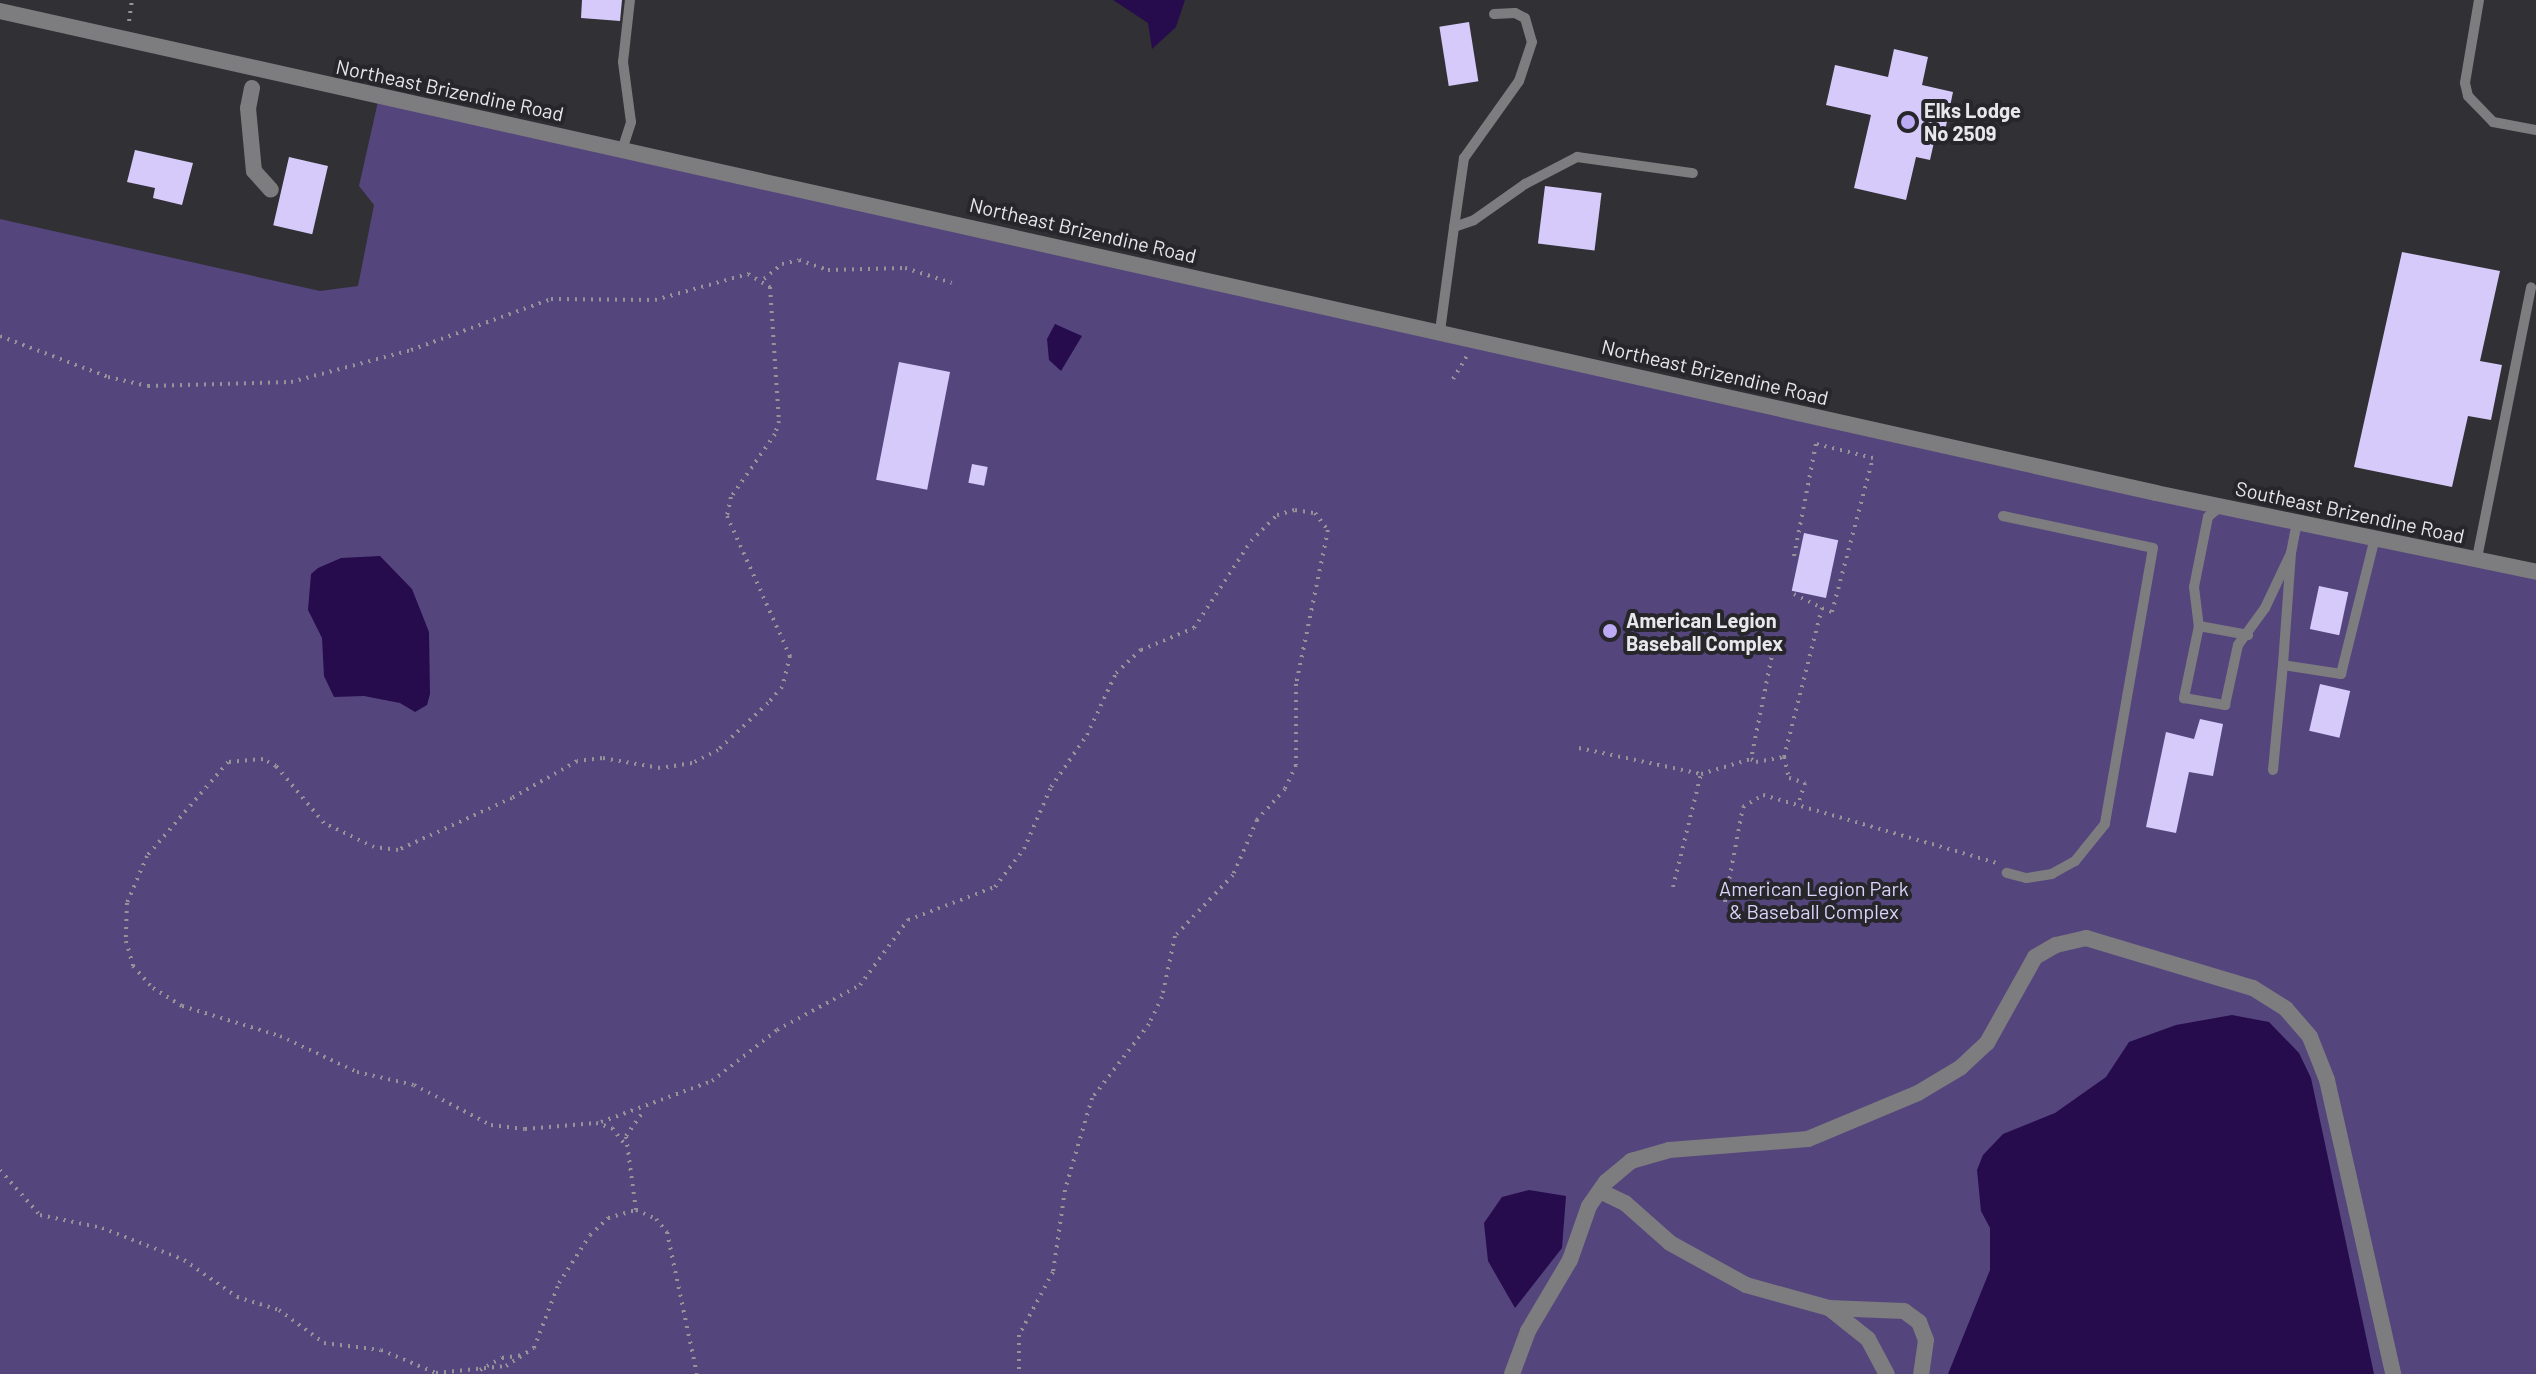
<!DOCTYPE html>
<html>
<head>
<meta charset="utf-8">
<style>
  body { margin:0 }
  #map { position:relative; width:2536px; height:1374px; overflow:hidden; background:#313035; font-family:Barlow,sans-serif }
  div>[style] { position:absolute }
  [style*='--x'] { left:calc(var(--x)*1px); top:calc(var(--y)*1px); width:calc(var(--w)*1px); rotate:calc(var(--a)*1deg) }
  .green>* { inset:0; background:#55457d }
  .water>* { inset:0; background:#260c4d }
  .building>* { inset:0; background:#d5cafa; transform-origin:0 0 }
  .path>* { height:4px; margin-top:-2px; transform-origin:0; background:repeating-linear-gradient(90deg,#959498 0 2px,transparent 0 8px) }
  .lane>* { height:10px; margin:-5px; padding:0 5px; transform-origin:5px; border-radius:5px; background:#7d7c7f }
  .street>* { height:16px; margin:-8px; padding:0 8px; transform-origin:8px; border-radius:8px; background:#7d7c7f }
  .dots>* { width:22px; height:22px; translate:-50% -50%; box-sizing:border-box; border:4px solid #27262b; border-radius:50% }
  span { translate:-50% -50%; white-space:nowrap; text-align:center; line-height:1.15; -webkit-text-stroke:8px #27262b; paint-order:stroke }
  .street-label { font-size:20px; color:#e8e7eb }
  .poi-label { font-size:20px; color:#e8e7eb; font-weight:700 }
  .left { translate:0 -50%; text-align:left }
  .park-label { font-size:20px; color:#dbd3fb }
</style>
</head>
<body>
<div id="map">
  <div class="green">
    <i style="clip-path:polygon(379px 97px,2536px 572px,2536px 1374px,0 1374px,0 219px,320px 291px,358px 286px,374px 205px,359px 186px)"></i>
  </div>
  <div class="water">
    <i style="clip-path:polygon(1113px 0,1185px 0,1176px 27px,1152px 49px,1148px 23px)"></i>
    <i style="clip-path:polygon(1055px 324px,1082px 336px,1061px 371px,1049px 360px,1047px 339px)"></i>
    <i style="clip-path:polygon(380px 556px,412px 589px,429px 632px,430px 694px,427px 705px,415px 712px,400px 703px,364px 696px,334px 697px,324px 676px,322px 638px,308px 610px,311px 574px,318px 568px,341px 558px)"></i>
    <i style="clip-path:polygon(2232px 1015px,2269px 1022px,2299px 1053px,2311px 1078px,2374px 1374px,1948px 1374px,1990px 1270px,1990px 1228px,1981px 1211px,1977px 1170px,1983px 1155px,2003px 1134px,2055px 1113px,2106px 1077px,2129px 1042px,2176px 1025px)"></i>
    <i style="clip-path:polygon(1529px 1190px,1566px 1196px,1562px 1248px,1515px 1308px,1488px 1261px,1484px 1223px,1502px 1197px)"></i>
  </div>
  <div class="building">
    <i style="clip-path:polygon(582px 0,622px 0,620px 21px,581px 18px)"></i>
    <i style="left:1469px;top:22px;width:60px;height:30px;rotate:81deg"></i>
    <i style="clip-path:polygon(1894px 49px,1928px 57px,1922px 85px,1953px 92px,1945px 131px,1937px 129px,1930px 160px,1916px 157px,1906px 200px,1854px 188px,1871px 115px,1826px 105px,1835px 65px,1888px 77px)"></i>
    <i style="clip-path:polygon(135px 150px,193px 163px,182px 205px,153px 198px,155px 188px,127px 182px)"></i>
    <i style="left:289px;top:157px;width:40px;height:70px;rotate:13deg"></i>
    <i style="left:1545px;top:186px;width:57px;height:58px;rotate:7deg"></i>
    <i style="clip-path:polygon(2402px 252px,2500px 271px,2480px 361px,2502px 365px,2491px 420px,2468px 416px,2452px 487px,2354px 467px)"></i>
    <i style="left:899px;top:362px;width:52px;height:120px;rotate:11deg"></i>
    <i style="left:972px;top:464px;width:16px;height:19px;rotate:11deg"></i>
    <i style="left:1804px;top:533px;width:35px;height:59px;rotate:12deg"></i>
    <i style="left:2319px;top:586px;width:30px;height:44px;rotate:12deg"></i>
    <i style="left:2320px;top:684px;width:31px;height:48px;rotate:13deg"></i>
    <i style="clip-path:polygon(2200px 719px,2223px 724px,2213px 776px,2189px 772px,2176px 833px,2146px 827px,2166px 732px,2194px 739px)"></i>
  </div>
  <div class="path">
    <i style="--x:129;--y:21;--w:21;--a:-82"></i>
    <i style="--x:764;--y:279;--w:23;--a:-40"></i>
    <i style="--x:782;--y:264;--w:17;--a:-13"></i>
    <i style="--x:799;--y:260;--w:31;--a:19"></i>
    <i style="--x:828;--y:270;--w:77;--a:-1.5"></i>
    <i style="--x:905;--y:268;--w:49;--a:17.7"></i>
    <i style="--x:0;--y:336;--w:116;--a:20.8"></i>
    <i style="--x:108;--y:377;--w:41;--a:12.7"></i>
    <i style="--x:148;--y:386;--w:143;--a:-1.6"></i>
    <i style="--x:291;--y:382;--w:124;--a:-14.9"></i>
    <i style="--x:411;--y:350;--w:149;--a:-20"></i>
    <i style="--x:551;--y:299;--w:104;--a:0.6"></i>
    <i style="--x:655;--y:300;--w:97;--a:-15.6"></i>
    <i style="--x:748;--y:274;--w:26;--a:31"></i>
    <i style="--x:770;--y:287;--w:134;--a:86.2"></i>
    <i style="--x:779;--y:421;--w:14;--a:107"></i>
    <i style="--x:775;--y:434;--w:77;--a:124.9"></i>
    <i style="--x:731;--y:497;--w:19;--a:102"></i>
    <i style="--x:727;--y:516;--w:154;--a:65.8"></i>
    <i style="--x:790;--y:656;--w:32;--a:104"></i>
    <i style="--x:782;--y:687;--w:21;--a:131"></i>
    <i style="--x:768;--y:703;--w:69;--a:136.8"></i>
    <i style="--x:718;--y:750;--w:29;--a:153"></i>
    <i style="--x:692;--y:763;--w:32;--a:171"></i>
    <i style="--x:660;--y:768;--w:59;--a:-170.2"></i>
    <i style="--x:602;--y:758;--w:25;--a:173"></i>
    <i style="--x:577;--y:761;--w:75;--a:150.4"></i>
    <i style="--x:512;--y:798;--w:125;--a:155.5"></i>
    <i style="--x:398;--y:850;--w:24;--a:-173"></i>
    <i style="--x:374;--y:847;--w:55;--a:-154.4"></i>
    <i style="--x:324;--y:823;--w:75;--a:-130.1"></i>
    <i style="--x:276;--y:766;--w:15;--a:-152"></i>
    <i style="--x:263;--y:759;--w:35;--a:175"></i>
    <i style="--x:228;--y:762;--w:124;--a:130.8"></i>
    <i style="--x:147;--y:856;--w:51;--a:113.1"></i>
    <i style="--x:127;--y:903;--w:38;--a:92"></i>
    <i style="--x:126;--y:941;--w:26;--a:74"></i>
    <i style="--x:133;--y:966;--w:30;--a:48"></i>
    <i style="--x:153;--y:988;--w:34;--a:32"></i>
    <i style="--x:182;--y:1006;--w:102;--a:17"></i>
    <i style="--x:280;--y:1036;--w:85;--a:25.1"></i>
    <i style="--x:357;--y:1072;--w:58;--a:12.8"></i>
    <i style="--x:414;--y:1085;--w:87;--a:27.5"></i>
    <i style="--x:491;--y:1125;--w:34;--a:7"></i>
    <i style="--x:525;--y:1129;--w:71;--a:-4.8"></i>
    <i style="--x:596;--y:1123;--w:17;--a:17"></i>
    <i style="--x:612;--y:1128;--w:23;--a:52"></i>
    <i style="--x:1453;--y:379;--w:26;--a:-59"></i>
    <i style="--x:1794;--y:594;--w:31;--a:27"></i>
    <i style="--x:1773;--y:650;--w:111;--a:101.4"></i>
    <i style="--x:1751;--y:759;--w:6;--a:31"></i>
    <i style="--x:1756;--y:762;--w:28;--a:-10"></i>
    <i style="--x:1784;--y:757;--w:154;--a:-75.7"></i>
    <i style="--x:1822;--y:608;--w:11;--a:22"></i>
    <i style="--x:1832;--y:612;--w:159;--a:-75.1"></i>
    <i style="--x:1873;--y:458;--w:59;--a:-166.2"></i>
    <i style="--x:1816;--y:444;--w:119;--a:101.1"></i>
    <i style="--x:1579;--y:748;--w:125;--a:12"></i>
    <i style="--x:1701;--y:774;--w:52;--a:-16.7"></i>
    <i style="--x:1784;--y:757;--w:22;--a:77"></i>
    <i style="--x:1789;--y:778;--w:17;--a:17"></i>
    <i style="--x:1805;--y:783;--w:22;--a:108"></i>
    <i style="--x:1673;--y:887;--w:116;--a:-76.1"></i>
    <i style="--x:1725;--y:902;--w:97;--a:-79.3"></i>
    <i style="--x:1743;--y:807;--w:23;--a:-31"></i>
    <i style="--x:1763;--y:795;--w:244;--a:16.2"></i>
    <i style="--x:601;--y:1122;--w:118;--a:-20.3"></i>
    <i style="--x:712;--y:1081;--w:83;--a:-38.1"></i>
    <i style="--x:777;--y:1030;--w:94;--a:-28.5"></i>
    <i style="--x:860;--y:985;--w:81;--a:-53.6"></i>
    <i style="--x:908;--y:920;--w:93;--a:-20.8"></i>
    <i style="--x:995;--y:887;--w:48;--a:-52.7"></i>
    <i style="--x:1024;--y:849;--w:68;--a:-66.5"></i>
    <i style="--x:1051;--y:787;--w:63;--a:-55.3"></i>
    <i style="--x:1087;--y:735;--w:68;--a:-64.9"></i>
    <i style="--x:1116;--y:673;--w:34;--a:-43"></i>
    <i style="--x:1141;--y:650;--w:57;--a:-22.5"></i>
    <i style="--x:1194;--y:628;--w:104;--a:-56.8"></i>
    <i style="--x:1251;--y:541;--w:37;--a:-45"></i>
    <i style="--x:1277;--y:515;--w:19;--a:-16"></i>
    <i style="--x:1295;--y:510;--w:20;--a:9"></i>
    <i style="--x:1315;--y:513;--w:21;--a:53"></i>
    <i style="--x:1328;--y:530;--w:157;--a:101.7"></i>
    <i style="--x:1296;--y:684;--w:81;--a:90"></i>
    <i style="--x:1296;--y:765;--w:26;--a:115"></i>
    <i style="--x:1285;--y:789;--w:42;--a:132.1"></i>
    <i style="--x:1257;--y:820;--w:60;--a:113.6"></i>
    <i style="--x:1233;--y:875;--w:84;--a:133.6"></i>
    <i style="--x:1175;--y:936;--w:62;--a:102"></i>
    <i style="--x:1162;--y:997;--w:30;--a:116"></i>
    <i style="--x:1149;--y:1024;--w:93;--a:127.6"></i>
    <i style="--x:1092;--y:1098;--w:96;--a:106.4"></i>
    <i style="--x:1065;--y:1190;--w:83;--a:98.3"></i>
    <i style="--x:1053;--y:1272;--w:72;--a:118.4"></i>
    <i style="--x:1019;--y:1335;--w:39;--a:90"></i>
    <i style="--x:0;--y:1170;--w:60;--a:48.4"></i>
    <i style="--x:40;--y:1215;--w:63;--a:11.8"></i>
    <i style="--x:102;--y:1228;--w:88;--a:21.3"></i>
    <i style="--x:184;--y:1260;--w:65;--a:34.9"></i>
    <i style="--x:237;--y:1297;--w:44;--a:17.2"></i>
    <i style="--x:279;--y:1310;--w:56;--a:36.3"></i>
    <i style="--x:324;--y:1343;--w:57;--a:7"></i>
    <i style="--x:381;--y:1350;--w:60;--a:22.7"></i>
    <i style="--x:436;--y:1373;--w:70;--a:-5.7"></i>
    <i style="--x:506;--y:1366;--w:33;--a:-33"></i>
    <i style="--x:534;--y:1348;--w:70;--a:-69"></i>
    <i style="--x:559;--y:1283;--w:57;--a:-57.1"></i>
    <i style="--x:590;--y:1235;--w:25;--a:-43"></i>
    <i style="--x:608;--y:1218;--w:29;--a:-16"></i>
    <i style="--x:636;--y:1210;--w:22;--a:24"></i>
    <i style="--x:656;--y:1219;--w:17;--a:50"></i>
    <i style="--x:667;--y:1232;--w:145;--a:78.1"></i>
    <i style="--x:636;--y:1210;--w:75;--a:-97.7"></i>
    <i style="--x:626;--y:1136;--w:29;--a:-55"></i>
    <i style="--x:480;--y:1370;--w:25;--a:-29"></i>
    <i style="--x:502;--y:1358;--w:21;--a:-8"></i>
  </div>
  <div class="lane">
    <i style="--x:2479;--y:0;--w:84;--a:99.6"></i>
    <i style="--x:2465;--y:83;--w:13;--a:77"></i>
    <i style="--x:2468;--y:96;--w:36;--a:46"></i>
    <i style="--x:2493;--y:122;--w:44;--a:10.5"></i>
    <i style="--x:1494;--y:14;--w:21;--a:-3"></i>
    <i style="--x:1515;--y:13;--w:11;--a:27"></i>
    <i style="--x:1525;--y:18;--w:25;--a:74"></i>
    <i style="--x:1532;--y:42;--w:41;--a:108.4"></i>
    <i style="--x:1519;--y:81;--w:95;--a:125.5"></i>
    <i style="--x:1464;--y:158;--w:70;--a:98.2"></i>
    <i style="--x:1454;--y:227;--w:21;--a:-19"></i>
    <i style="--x:1474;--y:220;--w:62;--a:-35.2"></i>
    <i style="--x:1525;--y:184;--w:59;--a:-27.4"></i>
    <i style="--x:1577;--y:157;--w:117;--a:7.9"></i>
    <i style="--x:623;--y:147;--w:26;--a:-72"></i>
    <i style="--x:631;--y:122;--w:61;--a:-97.6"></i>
    <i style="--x:623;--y:62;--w:62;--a:-83.6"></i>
    <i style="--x:1440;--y:331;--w:105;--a:-82.3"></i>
    <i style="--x:2221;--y:506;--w:17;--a:140"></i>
    <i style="--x:2208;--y:517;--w:71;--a:101.3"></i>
    <i style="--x:2194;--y:587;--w:39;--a:83"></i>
    <i style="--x:2199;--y:626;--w:74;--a:101.8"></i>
    <i style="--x:2184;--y:698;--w:42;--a:9.7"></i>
    <i style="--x:2225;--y:705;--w:61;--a:-77.8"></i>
    <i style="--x:2238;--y:645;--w:46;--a:-53.9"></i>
    <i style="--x:2265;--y:608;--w:61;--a:-64.7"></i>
    <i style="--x:2291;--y:553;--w:112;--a:94.1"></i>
    <i style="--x:2283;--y:665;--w:59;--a:8.8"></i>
    <i style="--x:2341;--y:674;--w:140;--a:-76"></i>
    <i style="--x:2003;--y:516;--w:153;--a:12"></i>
    <i style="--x:2153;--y:548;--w:280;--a:99.9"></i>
    <i style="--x:2105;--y:824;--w:48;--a:129"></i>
    <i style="--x:2075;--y:861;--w:26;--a:151"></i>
    <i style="--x:2052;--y:874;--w:26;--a:171"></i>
    <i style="--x:2026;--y:878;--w:20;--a:-165"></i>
    <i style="--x:2291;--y:553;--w:32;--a:-79"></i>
    <i style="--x:2477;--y:558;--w:276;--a:-78.7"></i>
    <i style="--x:2199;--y:626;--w:50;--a:10.4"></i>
    <i style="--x:2273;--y:770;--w:105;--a:-84.6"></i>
  </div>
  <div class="street">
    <i style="--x:0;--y:11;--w:2209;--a:12.6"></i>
    <i style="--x:2156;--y:493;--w:388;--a:11.7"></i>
    <i style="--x:252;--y:88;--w:20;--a:101"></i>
    <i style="--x:248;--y:108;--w:63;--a:84.6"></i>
    <i style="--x:254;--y:171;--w:25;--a:48"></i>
    <i style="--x:1600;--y:1191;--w:28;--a:26"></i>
    <i style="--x:1625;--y:1203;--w:60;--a:41.6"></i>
    <i style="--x:1670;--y:1243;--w:87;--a:28.9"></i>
    <i style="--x:1746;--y:1285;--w:86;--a:15.5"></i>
    <i style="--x:1829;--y:1308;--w:75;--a:2.3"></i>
    <i style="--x:1904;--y:1311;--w:19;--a:36"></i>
    <i style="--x:1919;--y:1322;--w:19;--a:69"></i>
    <i style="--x:1926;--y:1340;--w:34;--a:98"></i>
    <i style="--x:1829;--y:1308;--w:50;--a:38.5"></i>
    <i style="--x:1868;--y:1339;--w:40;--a:62"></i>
    <i style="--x:1512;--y:1374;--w:46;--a:-69.6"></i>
    <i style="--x:1528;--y:1331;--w:82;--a:-59.4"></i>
    <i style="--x:1570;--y:1260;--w:57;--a:-70.6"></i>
    <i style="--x:1589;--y:1206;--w:29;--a:-55"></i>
    <i style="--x:1606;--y:1182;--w:33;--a:-40"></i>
    <i style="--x:1631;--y:1161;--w:40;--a:-16"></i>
    <i style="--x:1669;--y:1150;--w:139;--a:-4.5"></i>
    <i style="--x:1808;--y:1139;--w:119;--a:-22.7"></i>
    <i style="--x:1918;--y:1093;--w:49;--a:-30.8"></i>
    <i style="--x:1960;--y:1068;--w:37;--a:-43"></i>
    <i style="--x:1987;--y:1043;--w:98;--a:-60.8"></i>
    <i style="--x:2035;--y:957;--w:24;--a:-30"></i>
    <i style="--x:2056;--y:945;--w:31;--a:-13"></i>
    <i style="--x:2086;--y:938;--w:174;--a:16.7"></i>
    <i style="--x:2253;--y:988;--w:39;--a:32"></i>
    <i style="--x:2286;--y:1009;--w:37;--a:49"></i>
    <i style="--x:2310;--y:1037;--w:46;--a:68.4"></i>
    <i style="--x:2327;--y:1080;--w:301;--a:77.3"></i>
  </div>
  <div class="dots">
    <i style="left:1908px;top:122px;background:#bcaaf5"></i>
    <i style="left:1610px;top:631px;background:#bcaaf5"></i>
  </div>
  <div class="street-label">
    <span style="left:450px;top:90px;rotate:12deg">Northeast Brizendine Road</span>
    <span style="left:1083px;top:230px;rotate:13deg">Northeast Brizendine Road</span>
    <span style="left:1715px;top:372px;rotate:13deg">Northeast Brizendine Road</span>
    <span style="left:2350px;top:512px;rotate:12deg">Southeast Brizendine Road</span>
  </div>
  <div class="poi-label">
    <span class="left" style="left:1924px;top:122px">Elks Lodge<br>No 2509</span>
    <span class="left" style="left:1626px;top:632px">American Legion<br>Baseball Complex</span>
  </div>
  <div class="park-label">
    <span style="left:1814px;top:900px">American Legion Park<br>&amp; Baseball Complex</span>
  </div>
</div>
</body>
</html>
